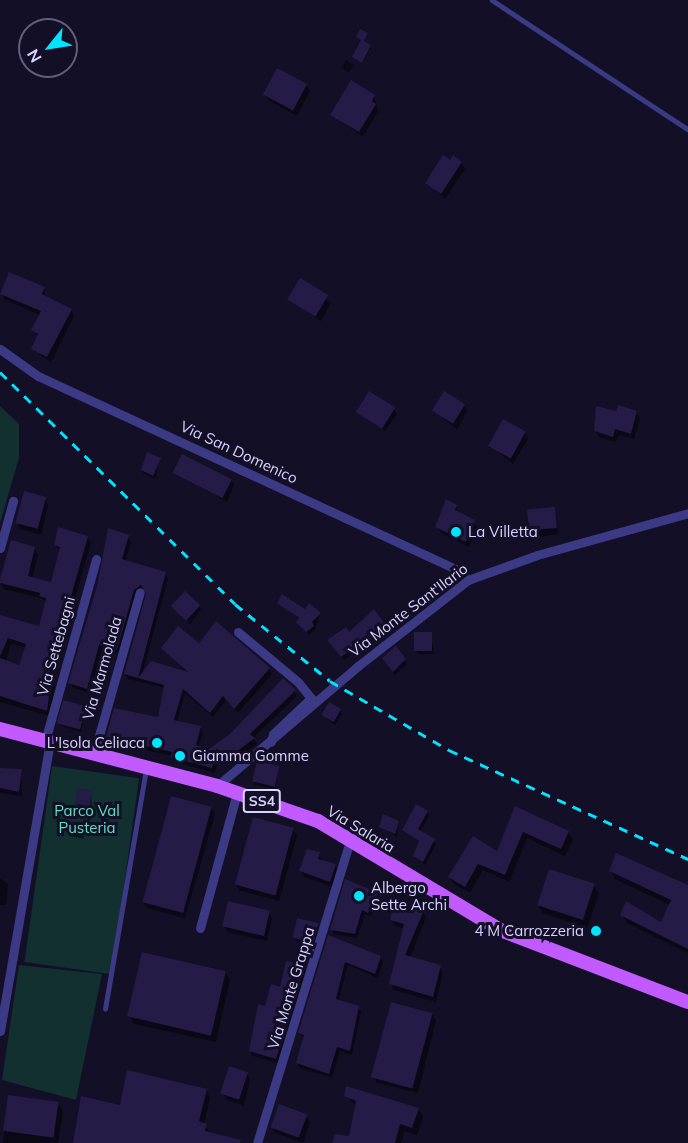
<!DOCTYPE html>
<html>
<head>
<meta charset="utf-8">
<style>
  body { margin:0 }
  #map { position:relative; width:688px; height:1143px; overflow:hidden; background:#130f26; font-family:Mulish,sans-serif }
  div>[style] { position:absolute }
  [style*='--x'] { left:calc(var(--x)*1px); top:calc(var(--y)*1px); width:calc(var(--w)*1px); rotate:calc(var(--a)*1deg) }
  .green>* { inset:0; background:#12302f; transform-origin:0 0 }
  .shadow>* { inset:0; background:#0007 }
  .building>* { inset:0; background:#241b47; transform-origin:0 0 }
  .lane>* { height:4.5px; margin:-2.25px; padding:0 2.25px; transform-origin:2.25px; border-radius:2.25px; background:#3d3a85 }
  .street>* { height:9px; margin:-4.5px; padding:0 4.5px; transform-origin:4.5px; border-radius:4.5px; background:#3d3a85 }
  .primary>* { height:14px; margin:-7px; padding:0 7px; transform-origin:7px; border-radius:7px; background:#c25bff }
  .rail>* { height:3px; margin-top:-1.5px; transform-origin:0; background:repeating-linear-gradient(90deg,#00e5ff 0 9px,transparent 0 17px) }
  .dots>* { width:16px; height:16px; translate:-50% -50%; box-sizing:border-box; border:3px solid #130f26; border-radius:50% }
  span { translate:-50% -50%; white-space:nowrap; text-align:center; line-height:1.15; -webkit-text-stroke:6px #130f26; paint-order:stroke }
  .shield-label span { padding:2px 4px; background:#130f26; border:2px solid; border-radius:4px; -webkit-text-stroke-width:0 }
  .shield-label { font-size:14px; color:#d9d4ff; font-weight:700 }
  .street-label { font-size:15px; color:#d9d4ff }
  .poi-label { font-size:15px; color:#d9d4ff }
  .left { translate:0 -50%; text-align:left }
  .right { translate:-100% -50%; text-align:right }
  .park-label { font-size:15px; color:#5fe0c0 }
  .north { position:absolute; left:18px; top:18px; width:60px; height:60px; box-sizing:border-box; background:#130f26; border:2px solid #625e7d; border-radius:50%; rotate:240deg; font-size:16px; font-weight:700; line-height:24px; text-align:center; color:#d9d4ff }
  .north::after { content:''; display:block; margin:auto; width:21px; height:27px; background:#00e5ff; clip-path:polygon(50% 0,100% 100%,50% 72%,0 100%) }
</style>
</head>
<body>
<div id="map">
  <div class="green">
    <i style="clip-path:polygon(0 406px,19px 424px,19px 458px,0 523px)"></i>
    <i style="left:52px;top:766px;width:88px;height:198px;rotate:8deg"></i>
    <i style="clip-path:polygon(19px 965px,102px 974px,76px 1100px,2px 1080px)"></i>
  </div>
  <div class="shadow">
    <i style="clip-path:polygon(367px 34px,364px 43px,371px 47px,363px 63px,353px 57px)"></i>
    <i style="clip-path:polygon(346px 60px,353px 65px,349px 73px,342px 68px)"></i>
    <i style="clip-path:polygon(306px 85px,310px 91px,297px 116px,268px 100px,265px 94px)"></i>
    <i style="clip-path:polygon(374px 96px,378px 111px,363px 137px,332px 115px)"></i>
    <i style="clip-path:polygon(450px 162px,461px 163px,465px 169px,445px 199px,427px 183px)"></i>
    <i style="clip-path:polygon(301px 281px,331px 303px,321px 321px,291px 300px)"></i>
    <i style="clip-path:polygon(44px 288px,46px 298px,71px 310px,74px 316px,51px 362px,32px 349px,38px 337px,33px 330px,40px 315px,5px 300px,2px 294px)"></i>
    <i style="clip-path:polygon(464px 405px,467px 411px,457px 430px,435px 411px)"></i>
    <i style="clip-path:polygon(393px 408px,397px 414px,385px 431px,358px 412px)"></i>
    <i style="clip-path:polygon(636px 412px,640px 418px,634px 439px,619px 435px,616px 442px,599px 437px,596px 431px,617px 413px)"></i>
    <i style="clip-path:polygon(525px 433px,528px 439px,513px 464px,489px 445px)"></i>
    <i style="clip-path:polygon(160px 459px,155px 479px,144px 474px,142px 470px)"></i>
    <i style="clip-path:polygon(173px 472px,231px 480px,234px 485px,227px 502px)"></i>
    <i style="clip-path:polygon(45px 499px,48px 505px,41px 535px,20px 529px,17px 523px)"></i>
    <i style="clip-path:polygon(456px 506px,458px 514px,478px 527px,469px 547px,441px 533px,437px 527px)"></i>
    <i style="clip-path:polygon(554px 508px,559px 534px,536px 537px,532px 530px)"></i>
    <i style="clip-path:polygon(127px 536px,131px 542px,125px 562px,165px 573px,168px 579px,142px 675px,189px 674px,163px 648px,200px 645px,269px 669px,272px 674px,238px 713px,226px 700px,213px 717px,185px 693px,177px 722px,200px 727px,203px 732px,199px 747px,209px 751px,294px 691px,297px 696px,253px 738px,257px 744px,229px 764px,220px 751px,215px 773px,175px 762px,172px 756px,110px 742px,107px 737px,159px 718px,165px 688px,128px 679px,125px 674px,148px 594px,145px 590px,136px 596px,119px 654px,102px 649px,90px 693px,73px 688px,70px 683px)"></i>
    <i style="clip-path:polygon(evenodd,87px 537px,91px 543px,52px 679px,55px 684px,50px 716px,0 702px,0 616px,40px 628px,47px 603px,41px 598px,4px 589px,0 583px,34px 548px,38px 554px,32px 578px,52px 584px,61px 551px,55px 545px,87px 537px,11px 643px,26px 648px,20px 667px,6px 662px,11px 643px)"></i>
    <i style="clip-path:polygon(279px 603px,320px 614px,315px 630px,309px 635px,300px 620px)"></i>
    <i style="clip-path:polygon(199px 606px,201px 610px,190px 624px,174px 607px)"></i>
    <i style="clip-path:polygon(385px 628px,388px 631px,375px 643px,371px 639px,344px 660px,331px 644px,349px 634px)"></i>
    <i style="clip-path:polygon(431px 634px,434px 654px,418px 654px,416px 651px)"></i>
    <i style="clip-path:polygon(405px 660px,407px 664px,395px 675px,386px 662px)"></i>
    <i style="clip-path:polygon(85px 708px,81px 732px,61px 726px,59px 723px)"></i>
    <i style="clip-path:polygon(340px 710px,342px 714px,335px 725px,323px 715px)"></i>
    <i style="clip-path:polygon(278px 767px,276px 789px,255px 785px,253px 781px)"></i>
    <i style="clip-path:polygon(0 768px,21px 771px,22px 796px,0 793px)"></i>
    <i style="clip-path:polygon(91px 792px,92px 809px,79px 808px,77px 804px)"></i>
    <i style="clip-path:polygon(211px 808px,215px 814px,185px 918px,147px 908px,143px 902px)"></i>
    <i style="clip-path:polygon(516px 808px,568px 832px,573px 840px,565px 856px,527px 838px,509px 882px,483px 870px,470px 893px,454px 884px,449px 877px,498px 853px)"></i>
    <i style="clip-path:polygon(427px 812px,429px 816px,420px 832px,436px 844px,425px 865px,414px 856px,420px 843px,404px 830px)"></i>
    <i style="clip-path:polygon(398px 822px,397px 837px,381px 826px)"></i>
    <i style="clip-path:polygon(83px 824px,84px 839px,70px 836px,68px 833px)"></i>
    <i style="clip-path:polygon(293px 830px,297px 836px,279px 901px,239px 890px,236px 884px)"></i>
    <i style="clip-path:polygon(319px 853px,322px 862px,335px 866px,338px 872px,333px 887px,305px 877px,301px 871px)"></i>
    <i style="clip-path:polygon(611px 871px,688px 887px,688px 953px,627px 923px,622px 915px,662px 924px,670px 905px,615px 879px)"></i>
    <i style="clip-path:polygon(0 878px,8px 884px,6px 905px,0 905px)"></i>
    <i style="clip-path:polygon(594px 885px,599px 893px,587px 928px,543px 913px,538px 905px)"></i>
    <i style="clip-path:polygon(377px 894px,380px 899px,371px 917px,365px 914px,357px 938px,334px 934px,331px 929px)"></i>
    <i style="clip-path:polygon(423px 911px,426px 917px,410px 958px,440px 966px,443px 972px,436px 1002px,394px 990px,391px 984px,405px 929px,395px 926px,392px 920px)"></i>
    <i style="clip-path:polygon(269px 912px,272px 918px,267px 941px,227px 932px,224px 926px)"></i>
    <i style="clip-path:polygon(317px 924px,320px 930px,315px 947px,297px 942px,294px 936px)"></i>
    <i style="clip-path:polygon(329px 937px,380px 957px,383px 962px,378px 978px,348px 965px,338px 1002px,358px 1007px,361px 1012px,352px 1055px,340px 1051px,332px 1078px,300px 1068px,297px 1063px,305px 1038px,299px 1033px)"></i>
    <i style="clip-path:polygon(304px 966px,307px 971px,278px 1063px,253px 1056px,250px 1051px,266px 1008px)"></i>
    <i style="clip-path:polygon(225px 972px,230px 980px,216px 1042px,134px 1024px,129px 1016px)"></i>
    <i style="clip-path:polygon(432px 1014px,436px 1020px,418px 1093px,377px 1083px,373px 1077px)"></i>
    <i style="clip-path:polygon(247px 1074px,250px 1080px,244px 1106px,226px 1099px,223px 1093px)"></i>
    <i style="clip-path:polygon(206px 1090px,210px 1098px,204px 1124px,211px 1134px,244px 1143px,75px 1143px)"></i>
    <i style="clip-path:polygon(346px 1095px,418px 1109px,423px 1117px,417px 1135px,404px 1131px,401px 1143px,334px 1143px,350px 1138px,356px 1106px)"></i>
    <i style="clip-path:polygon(9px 1096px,58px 1104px,63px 1112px,58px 1143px,3px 1143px)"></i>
    <i style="clip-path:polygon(306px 1116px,310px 1122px,303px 1143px,275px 1133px,272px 1127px)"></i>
  </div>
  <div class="building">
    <i style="clip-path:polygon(360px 29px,368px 33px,364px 41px,371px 45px,362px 63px,352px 57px,361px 40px,356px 37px)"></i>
    <i style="left:277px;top:68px;width:34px;height:30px;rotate:28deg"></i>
    <i style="clip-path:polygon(351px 80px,375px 95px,372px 101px,376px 104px,359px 132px,330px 115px)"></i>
    <i style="clip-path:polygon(443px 155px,450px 160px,453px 155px,462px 162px,441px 194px,425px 183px)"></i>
    <i style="clip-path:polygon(9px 272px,45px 287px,42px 294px,72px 309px,47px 357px,31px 349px,38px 334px,31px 330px,41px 311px,0 294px)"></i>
    <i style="left:300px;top:278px;width:33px;height:25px;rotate:31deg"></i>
    <i style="left:369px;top:391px;width:31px;height:25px;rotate:32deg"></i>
    <i style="left:444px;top:391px;width:25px;height:23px;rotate:32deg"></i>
    <i style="clip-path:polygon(618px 405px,637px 411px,631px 434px,615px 429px,613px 437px,594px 431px,596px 406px,616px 411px)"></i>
    <i style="left:503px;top:419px;width:26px;height:31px;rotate:29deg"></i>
    <i style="clip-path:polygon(147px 452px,161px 458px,153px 476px,141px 470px)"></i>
    <i style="left:182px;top:454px;width:56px;height:21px;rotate:27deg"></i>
    <i style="left:24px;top:491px;width:23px;height:33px;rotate:15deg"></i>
    <i style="clip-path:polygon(446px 499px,457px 505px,455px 510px,475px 520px,466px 542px,435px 527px)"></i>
    <i style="left:555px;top:507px;width:21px;height:28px;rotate:85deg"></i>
    <i style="clip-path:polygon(58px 527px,88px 536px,49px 675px,52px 676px,47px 711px,0 696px,0 658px,19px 665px,26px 644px,8px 638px,0 656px,0 615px,39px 626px,46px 598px,39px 596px,40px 593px,0 583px,0 579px,11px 540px,35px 547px,28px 576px,51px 582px,60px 547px,54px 545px)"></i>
    <i style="clip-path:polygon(108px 528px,129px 535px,122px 559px,166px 572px,138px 678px,124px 674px,146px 594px,141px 585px,134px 590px,117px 650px,99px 645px,87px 689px,68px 683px,97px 586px)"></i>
    <i style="left:185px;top:591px;width:21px;height:21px;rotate:43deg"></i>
    <i style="clip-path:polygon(282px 594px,305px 609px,309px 603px,321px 613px,312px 622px,314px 626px,306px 632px,296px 622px,299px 618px,277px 603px)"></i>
    <i style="clip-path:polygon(374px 609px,387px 627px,372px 641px,368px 637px,341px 657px,327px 640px,346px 627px,349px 632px)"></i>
    <i style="clip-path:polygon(216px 621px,270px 668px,234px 709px,223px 696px,210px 713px,183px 689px,174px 720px,201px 726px,196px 745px,209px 749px,230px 734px,283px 678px,296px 690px,250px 734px,255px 738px,225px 760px,217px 748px,212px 768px,170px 757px,172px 752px,106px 737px,114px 708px,158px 717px,164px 685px,138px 678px,151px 661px,188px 672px,161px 648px,178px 626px,199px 643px)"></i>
    <i style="left:414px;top:632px;width:18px;height:19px"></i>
    <i style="clip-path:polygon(396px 646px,406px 659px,393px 672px,382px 658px)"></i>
    <i style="left:63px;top:700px;width:24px;height:24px;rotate:15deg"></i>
    <i style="left:329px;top:702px;width:14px;height:15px;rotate:30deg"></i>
    <i style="left:257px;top:761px;width:23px;height:21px;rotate:13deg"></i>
    <i style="clip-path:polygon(0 768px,22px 769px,19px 792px,0 788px)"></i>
    <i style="left:77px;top:788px;width:15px;height:16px;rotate:8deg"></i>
    <i style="left:171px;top:796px;width:42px;height:110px;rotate:15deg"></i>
    <i style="clip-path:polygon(416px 804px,428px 811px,418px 829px,435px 839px,423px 862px,413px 856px,419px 841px,402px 830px)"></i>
    <i style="clip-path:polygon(515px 806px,569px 831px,561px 849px,523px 832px,505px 875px,478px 864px,465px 887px,448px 877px,473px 836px,497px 851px)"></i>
    <i style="clip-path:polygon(383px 814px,399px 821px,395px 834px,379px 827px)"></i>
    <i style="left:253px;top:817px;width:42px;height:70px;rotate:15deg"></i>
    <i style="left:69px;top:820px;width:15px;height:13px;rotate:11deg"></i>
    <i style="clip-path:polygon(307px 849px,320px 852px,318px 859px,336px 864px,330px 882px,299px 871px)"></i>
    <i style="clip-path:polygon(616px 853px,688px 885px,688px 949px,620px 915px,626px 901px,661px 922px,671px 900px,609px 871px)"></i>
    <i style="left:549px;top:869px;width:48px;height:38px;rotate:18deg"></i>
    <i style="clip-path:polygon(345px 879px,378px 893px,368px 913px,362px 910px,355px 934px,330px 930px)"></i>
    <i style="left:228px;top:901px;width:43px;height:26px;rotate:13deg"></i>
    <i style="clip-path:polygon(394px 901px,424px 910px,405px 955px,441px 965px,433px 997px,389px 984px,404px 924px,390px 920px)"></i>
    <i style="left:297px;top:918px;width:22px;height:20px;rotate:13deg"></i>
    <i style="clip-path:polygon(328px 935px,381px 956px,375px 974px,345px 962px,336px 999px,359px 1006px,350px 1051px,337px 1047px,329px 1074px,296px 1063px,304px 1035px,298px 1033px)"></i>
    <i style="left:142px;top:952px;width:86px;height:66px;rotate:13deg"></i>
    <i style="clip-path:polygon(286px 961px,305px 965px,276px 1059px,249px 1051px,258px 1004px,265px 1006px,271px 984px,280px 987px)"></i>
    <i style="left:391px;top:1002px;width:43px;height:78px;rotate:15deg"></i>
    <i style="left:229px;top:1066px;width:20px;height:29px;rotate:18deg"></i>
    <i style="clip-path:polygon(127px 1070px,207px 1089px,199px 1121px,207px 1124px,205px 1131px,241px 1140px,240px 1143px,73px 1143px,81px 1096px,120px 1105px)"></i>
    <i style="clip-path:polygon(346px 1086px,419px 1108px,412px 1128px,400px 1124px,395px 1143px,332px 1143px,335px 1134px,349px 1136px,356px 1101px,344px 1096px)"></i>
    <i style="left:8px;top:1095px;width:51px;height:36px;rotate:8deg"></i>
    <i style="left:279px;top:1104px;width:30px;height:25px;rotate:20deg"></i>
  </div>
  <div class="lane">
    <i style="--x:492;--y:0;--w:235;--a:33.4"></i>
    <i style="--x:105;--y:1009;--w:243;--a:-80.3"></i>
  </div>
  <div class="street">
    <i style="--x:0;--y:349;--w:47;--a:35.4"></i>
    <i style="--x:38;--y:376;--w:459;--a:24.8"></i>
    <i style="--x:455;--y:569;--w:17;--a:40"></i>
    <i style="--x:0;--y:548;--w:49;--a:-74.5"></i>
    <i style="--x:238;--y:632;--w:78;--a:39.8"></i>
    <i style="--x:298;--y:682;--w:21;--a:51"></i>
    <i style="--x:311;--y:698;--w:52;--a:136.5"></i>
    <i style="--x:273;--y:734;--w:8;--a:104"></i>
    <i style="--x:45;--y:741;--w:189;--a:-74.3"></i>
    <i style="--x:94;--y:753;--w:167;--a:-74.1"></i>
    <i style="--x:217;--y:786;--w:185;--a:-40.4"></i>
    <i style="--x:358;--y:666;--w:140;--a:-38"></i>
    <i style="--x:468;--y:580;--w:73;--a:-19.9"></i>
    <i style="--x:537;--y:555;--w:157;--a:-15.5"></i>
    <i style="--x:200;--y:928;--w:140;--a:-74.7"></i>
    <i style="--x:0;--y:1031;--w:293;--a:-80.2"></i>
    <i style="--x:257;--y:1143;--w:316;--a:-72.9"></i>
  </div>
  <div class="primary">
    <i style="--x:0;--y:729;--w:224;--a:14.7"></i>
    <i style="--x:217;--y:786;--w:107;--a:19.1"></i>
    <i style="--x:318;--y:821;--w:212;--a:30.9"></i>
    <i style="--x:500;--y:930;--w:201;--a:21"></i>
  </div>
  <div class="rail">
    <i style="--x:0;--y:372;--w:330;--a:44.6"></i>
    <i style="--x:235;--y:604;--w:122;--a:39"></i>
    <i style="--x:330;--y:681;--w:138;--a:30.1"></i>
    <i style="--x:449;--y:750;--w:263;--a:24.5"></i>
  </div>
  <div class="dots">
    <i style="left:456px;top:532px;background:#00e5ff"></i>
    <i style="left:157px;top:743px;background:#00e5ff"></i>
    <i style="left:180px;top:756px;background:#00e5ff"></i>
    <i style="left:359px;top:896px;background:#00e5ff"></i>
    <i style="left:596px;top:931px;background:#00e5ff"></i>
  </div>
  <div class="shield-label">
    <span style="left:262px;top:801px">SS4</span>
  </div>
  <div class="street-label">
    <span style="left:239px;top:452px;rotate:25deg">Via San Domenico</span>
    <span style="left:408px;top:610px;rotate:-37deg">Via Monte Sant'Ilario</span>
    <span style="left:56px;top:646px;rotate:-74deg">Via Settebagni</span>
    <span style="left:102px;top:668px;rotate:-74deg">Via Marmolada</span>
    <span style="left:361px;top:829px;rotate:31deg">Via Salaria</span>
    <span style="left:291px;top:988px;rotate:-73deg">Via Monte Grappa</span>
  </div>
  <div class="poi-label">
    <span class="left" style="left:468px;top:532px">La Villetta</span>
    <span class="right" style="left:145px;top:743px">L'Isola Celiaca</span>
    <span class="left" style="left:192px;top:756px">Giamma Gomme</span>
    <span class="left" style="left:371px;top:896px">Albergo<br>Sette Archi</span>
    <span class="right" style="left:584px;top:931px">4 M Carrozzeria</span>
  </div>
  <div class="park-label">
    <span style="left:87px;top:819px">Parco Val<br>Pusteria</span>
  </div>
  <div class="north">N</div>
</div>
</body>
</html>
